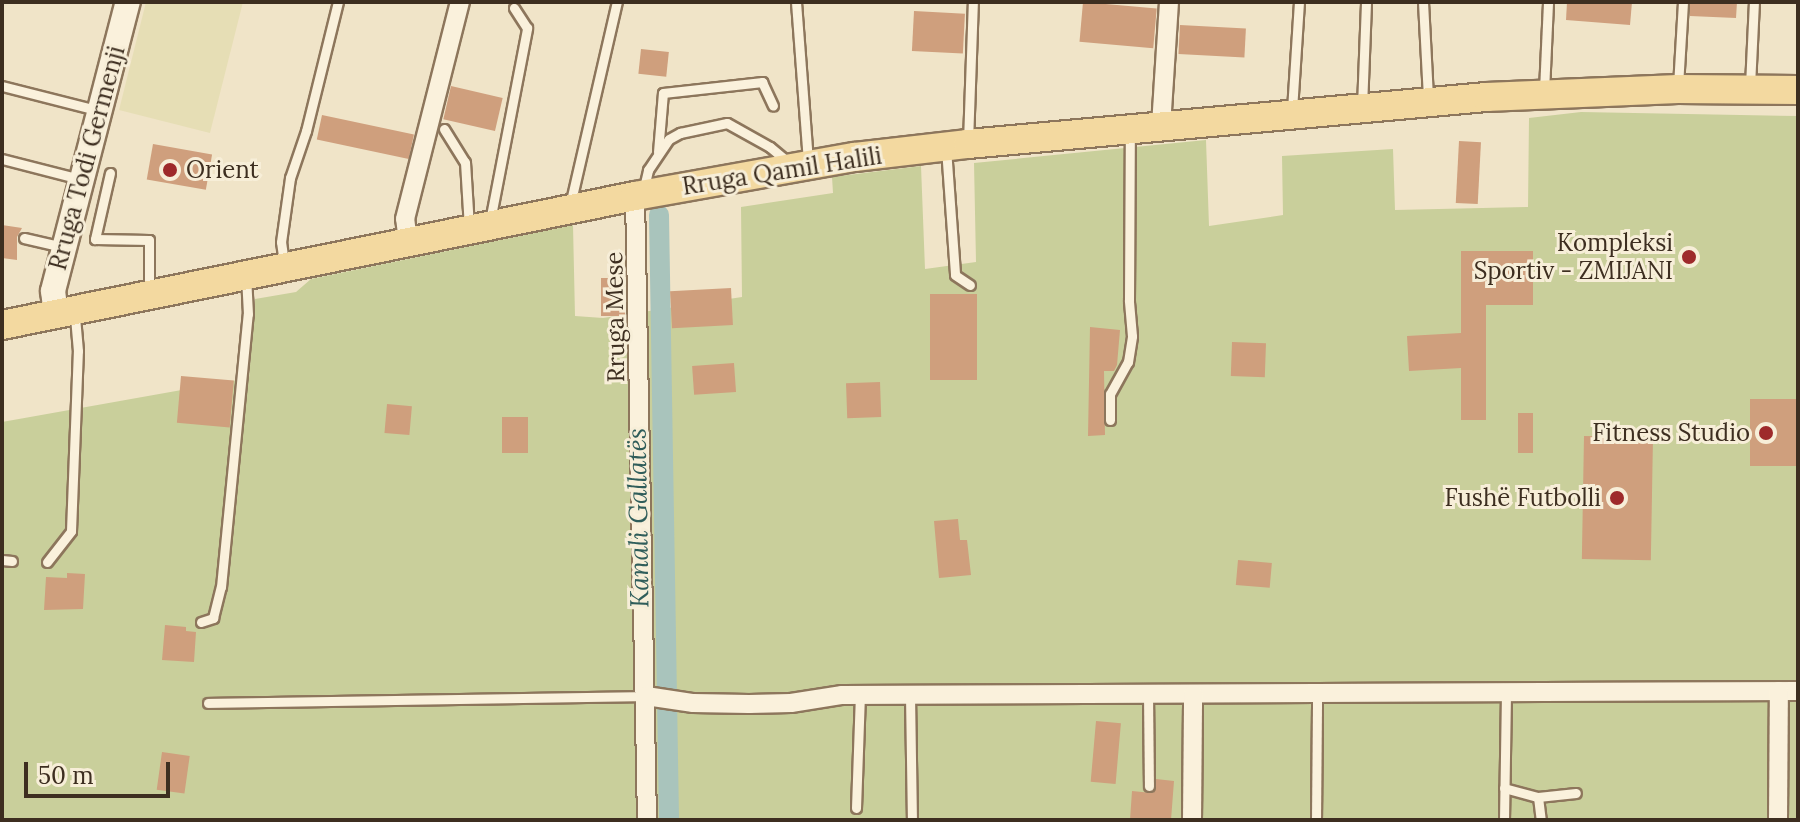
<!DOCTYPE html>
<html>
<head>
<meta charset="utf-8">
<style>
  body { margin:0 }
  #map { position:relative; width:1800px; height:822px; overflow:hidden; background:#f0e4c8; font-family:Lora,serif }
  div>[style] { position:absolute }
  [style*='--x'] { left:calc(var(--x)*1px); top:calc(var(--y)*1px); width:calc(var(--w)*1px); rotate:calc(var(--a)*1deg) }
  .farmland>* { inset:0; background:#e6deb5 }
  .green>* { inset:0; background:#c9cf9b }
  .canal>* { height:20px; margin:-10px; padding:0 10px; transform-origin:10px; border-radius:10px; background:#a9c4bc }
  .building>* { inset:0; background:#cf9f7d; transform-origin:0 0 }
  .roads { filter:drop-shadow(2px 0 #8d765c) drop-shadow(-2px 0 #8d765c) drop-shadow(0 2px #8d765c) drop-shadow(0 -2px #8d765c) }
  .lane>* { height:9px; margin:-4.5px; padding:0 4.5px; transform-origin:4.5px; border-radius:4.5px; background:#faf1dc }
  .street>* { height:18px; margin:-9px; padding:0 9px; transform-origin:9px; border-radius:9px; background:#faf1dc }
  .secondary>* { height:24px; margin:-12px; padding:0 12px; transform-origin:12px; border-radius:12px; background:#faf1dc }
  .primary>* { height:28px; margin:-14px; padding:0 14px; transform-origin:14px; border-radius:14px; background:#f3d9a0 }
  .dots>* { width:22px; height:22px; translate:-50% -50%; box-sizing:border-box; border:4px solid #f7eed8; border-radius:50% }
  span { translate:-50% -50%; white-space:nowrap; text-align:center; line-height:1.15; -webkit-text-stroke:6px #f7eed8; paint-order:stroke }
  .street-label { font-size:24px; color:#3d2e20 }
  .poi-label { font-size:24px; color:#3d2e20 }
  .left { translate:0 -50%; text-align:left }
  .right { translate:-100% -50%; text-align:right }
  .water-label { font-size:26px; color:#2f5d5a; font-style:italic }
  .frame { position:absolute; inset:0; border:4px solid #3d2e20; pointer-events:none }
  .scale { position:absolute; left:24px; top:762px; width:146px; height:36px; box-sizing:border-box; border:4px solid #3d2e20; border-top:0; padding-left:10px; font-size:24px; line-height:28px; white-space:nowrap; color:#3d2e20; -webkit-text-stroke:6px #f7eed8; paint-order:stroke }
</style>
</head>
<body>
<div id="map">
  <div class="farmland">
    <i style="clip-path:polygon(146px 2px,243px 2px,210px 133px,119px 110px)"></i>
  </div>
  <div class="green">
    <i style="clip-path:polygon(1581px 112px,1798px 116px,1798px 820px,2px 820px,2px 422px,249px 378px,255px 299px,296px 292px,311px 279px,573px 225px,575px 316px,603px 318px,742px 297px,741px 207px,833px 193px,832px 177px,921px 166px,925px 269px,976px 262px,974px 163px,1206px 140px,1209px 226px,1283px 215px,1282px 156px,1393px 149px,1395px 210px,1528px 207px,1529px 118px)"></i>
  </div>
  <div class="canal">
    <i style="--x:659;--y:215;--w:605;--a:89.05"></i>
  </div>
  <div class="building">
    <i style="left:1083px;top:2px;width:74px;height:40px;rotate:5deg"></i>
    <i style="clip-path:polygon(1567px 2px,1632px 2px,1630px 25px,1566px 20px)"></i>
    <i style="clip-path:polygon(1690px 2px,1737px 2px,1736px 18px,1690px 16px)"></i>
    <i style="left:914px;top:11px;width:51px;height:40px;rotate:3deg"></i>
    <i style="left:1180px;top:25px;width:66px;height:29px;rotate:3deg"></i>
    <i style="left:641px;top:49px;width:28px;height:25px;rotate:6deg"></i>
    <i style="left:451px;top:86px;width:53px;height:34px;rotate:13deg"></i>
    <i style="left:322px;top:115px;width:94px;height:25px;rotate:12deg"></i>
    <i style="left:1459px;top:141px;width:22px;height:62px;rotate:3deg"></i>
    <i style="left:153px;top:144px;width:60px;height:36px;rotate:10deg"></i>
    <i style="clip-path:polygon(2px 225px,22px 228px,17px 237px,17px 260px,2px 258px)"></i>
    <i style="clip-path:polygon(1461px 251px,1533px 251px,1533px 305px,1486px 305px,1486px 420px,1461px 420px,1461px 368px,1409px 371px,1407px 336px,1461px 333px)"></i>
    <i style="left:601px;top:278px;width:24px;height:38px"></i>
    <i style="left:731px;top:288px;width:37px;height:61px;rotate:87deg"></i>
    <i style="left:930px;top:294px;width:47px;height:86px"></i>
    <i style="clip-path:polygon(1090px 327px,1120px 330px,1117px 365px,1114px 371px,1104px 371px,1105px 435px,1088px 436px)"></i>
    <i style="left:1232px;top:342px;width:34px;height:34px;rotate:2deg"></i>
    <i style="left:734px;top:363px;width:29px;height:42px;rotate:86deg"></i>
    <i style="left:181px;top:376px;width:53px;height:47px;rotate:5deg"></i>
    <i style="left:880px;top:382px;width:35px;height:34px;rotate:88deg"></i>
    <i style="left:1750px;top:399px;width:48px;height:67px"></i>
    <i style="left:387px;top:404px;width:25px;height:29px;rotate:5deg"></i>
    <i style="left:1518px;top:413px;width:15px;height:40px"></i>
    <i style="left:502px;top:417px;width:26px;height:36px"></i>
    <i style="left:1584px;top:436px;width:69px;height:123px;rotate:1deg"></i>
    <i style="clip-path:polygon(958px 519px,960px 540px,967px 540px,971px 575px,939px 578px,934px 521px)"></i>
    <i style="left:1238px;top:560px;width:34px;height:25px;rotate:5deg"></i>
    <i style="clip-path:polygon(67px 573px,85px 574px,83px 609px,44px 610px,46px 577px,67px 578px)"></i>
    <i style="clip-path:polygon(165px 625px,186px 627px,186px 631px,196px 632px,194px 662px,162px 660px)"></i>
    <i style="left:1096px;top:721px;width:25px;height:61px;rotate:5deg"></i>
    <i style="left:162px;top:752px;width:28px;height:38px;rotate:8deg"></i>
    <i style="clip-path:polygon(1156px 779px,1174px 781px,1171px 820px,1130px 820px,1132px 791px,1152px 793px)"></i>
  </div>
  <div class="roads">
    <div class="lane">
      <i style="--x:796;--y:2;--w:160;--a:85.7"></i>
      <i style="--x:1423;--y:2;--w:96;--a:87"></i>
      <i style="--x:2;--y:86;--w:101;--a:14.3"></i>
      <i style="--x:1678;--y:86;--w:84;--a:-86.6"></i>
      <i style="--x:1750;--y:86;--w:84;--a:-87.3"></i>
      <i style="--x:1544;--y:91;--w:89;--a:-87.4"></i>
      <i style="--x:1362;--y:107;--w:105;--a:-87.8"></i>
      <i style="--x:1292;--y:110;--w:108;--a:-86.3"></i>
      <i style="--x:444;--y:129;--w:39;--a:58"></i>
      <i style="--x:465;--y:162;--w:65;--a:86.5"></i>
      <i style="--x:968;--y:142;--w:140;--a:-88"></i>
      <i style="--x:946;--y:148;--w:127;--a:85.9"></i>
      <i style="--x:955;--y:275;--w:18;--a:34"></i>
      <i style="--x:658;--y:152;--w:59;--a:-85.2"></i>
      <i style="--x:663;--y:93;--w:100;--a:-6.3"></i>
      <i style="--x:762;--y:82;--w:26;--a:65"></i>
      <i style="--x:2;--y:159;--w:81;--a:14.4"></i>
      <i style="--x:110;--y:173;--w:68;--a:102.8"></i>
      <i style="--x:95;--y:239;--w:54;--a:1.1"></i>
      <i style="--x:149;--y:240;--w:50;--a:90"></i>
      <i style="--x:643;--y:192;--w:23;--a:-77"></i>
      <i style="--x:648;--y:170;--w:37;--a:-56"></i>
      <i style="--x:669;--y:139;--w:13;--a:-29"></i>
      <i style="--x:680;--y:133;--w:48;--a:-12"></i>
      <i style="--x:727;--y:123;--w:49;--a:29.2"></i>
      <i style="--x:770;--y:147;--w:23;--a:40"></i>
      <i style="--x:570;--y:205;--w:208;--a:-77"></i>
      <i style="--x:490;--y:221;--w:197;--a:-79.1"></i>
      <i style="--x:527;--y:28;--w:24;--a:-123"></i>
      <i style="--x:24;--y:238;--w:40;--a:13"></i>
      <i style="--x:284;--y:263;--w:21;--a:-98"></i>
      <i style="--x:281;--y:242;--w:65;--a:-82"></i>
      <i style="--x:290;--y:178;--w:50;--a:-71.2"></i>
      <i style="--x:306;--y:131;--w:133;--a:-76.1"></i>
      <i style="--x:1110;--y:420;--w:26;--a:-90"></i>
      <i style="--x:1110;--y:394;--w:37;--a:-61"></i>
      <i style="--x:1128;--y:362;--w:26;--a:-81"></i>
      <i style="--x:1132;--y:336;--w:36;--a:-95"></i>
      <i style="--x:1129;--y:300;--w:167;--a:-89.7"></i>
      <i style="--x:2;--y:560;--w:10;--a:6"></i>
      <i style="--x:47;--y:562;--w:39;--a:-52"></i>
      <i style="--x:71;--y:531;--w:180;--a:-87.8"></i>
      <i style="--x:78;--y:351;--w:37;--a:-95"></i>
      <i style="--x:201;--y:622;--w:13;--a:-18"></i>
      <i style="--x:213;--y:618;--w:32;--a:-76"></i>
      <i style="--x:221;--y:587;--w:274;--a:-84.4"></i>
      <i style="--x:248;--y:314;--w:33;--a:-93"></i>
      <i style="--x:1148;--y:694;--w:92;--a:89.4"></i>
      <i style="--x:910;--y:695;--w:125;--a:89.1"></i>
      <i style="--x:208;--y:703;--w:438;--a:-0.9"></i>
      <i style="--x:1504;--y:788;--w:35;--a:15"></i>
      <i style="--x:1538;--y:797;--w:38;--a:-6"></i>
      <i style="--x:1538;--y:797;--w:23;--a:83"></i>
      <i style="--x:856;--y:808;--w:113;--a:-88"></i>
      <i style="--x:1316;--y:820;--w:127;--a:-89.5"></i>
      <i style="--x:1504;--y:820;--w:128;--a:-89.1"></i>
    </div>
    <div class="street">
      <i style="--x:1161;--y:126;--w:124;--a:-86.3"></i>
      <i style="--x:635;--y:196;--w:624;--a:88.9"></i>
      <i style="--x:408;--y:242;--w:23;--a:-97"></i>
      <i style="--x:405;--y:219;--w:224;--a:-75.8"></i>
      <i style="--x:646;--y:696;--w:48;--a:8.5"></i>
      <i style="--x:693;--y:703;--w:56;--a:1"></i>
      <i style="--x:749;--y:704;--w:42;--a:-1.4"></i>
      <i style="--x:791;--y:703;--w:52;--a:-8.9"></i>
      <i style="--x:842;--y:695;--w:956;--a:-0.24"></i>
      <i style="--x:1192;--y:820;--w:126;--a:-89.5"></i>
      <i style="--x:1778;--y:820;--w:129;--a:-89.6"></i>
    </div>
    <div class="secondary">
      <i style="--x:56;--y:315;--w:24;--a:-97"></i>
      <i style="--x:53;--y:291;--w:299;--a:-75.5"></i>
    </div>
    <div class="primary">
      <i style="--x:2;--y:325;--w:646;--a:-11.52"></i>
      <i style="--x:635;--y:196;--w:223;--a:-10.1"></i>
      <i style="--x:855;--y:157;--w:114;--a:-6.6"></i>
      <i style="--x:968;--y:144;--w:520;--a:-5.18"></i>
      <i style="--x:1486;--y:97;--w:192;--a:-2.4"></i>
      <i style="--x:1678;--y:89;--w:120;--a:0.5"></i>
    </div>
  </div>
  <div class="dots">
    <i style="left:170px;top:170px;background:#9e2a2b"></i>
    <i style="left:1689px;top:257px;background:#9e2a2b"></i>
    <i style="left:1766px;top:433px;background:#9e2a2b"></i>
    <i style="left:1617px;top:498px;background:#9e2a2b"></i>
  </div>
  <div class="street-label">
    <span style="left:87px;top:158px;rotate:-75deg">Rruga Todi Germenji</span>
    <span style="left:782px;top:171px;rotate:-9deg">Rruga Qamil Halili</span>
    <span style="left:615px;top:317px;rotate:-91deg">Rruga Mese</span>
  </div>
  <div class="poi-label">
    <span class="left" style="left:186px;top:170px">Orient</span>
    <span class="right" style="left:1673px;top:257px">Kompleksi<br>Sportiv - ZMIJANI</span>
    <span class="right" style="left:1750px;top:433px">Fitness Studio</span>
    <span class="right" style="left:1601px;top:498px">Fushë Futbolli</span>
  </div>
  <div class="water-label">
    <span style="left:638px;top:518px;rotate:-91deg">Kanali Gallatës</span>
  </div>
  <div class="frame"></div>
  <div class="scale">50 m</div>
</div>
</body>
</html>
